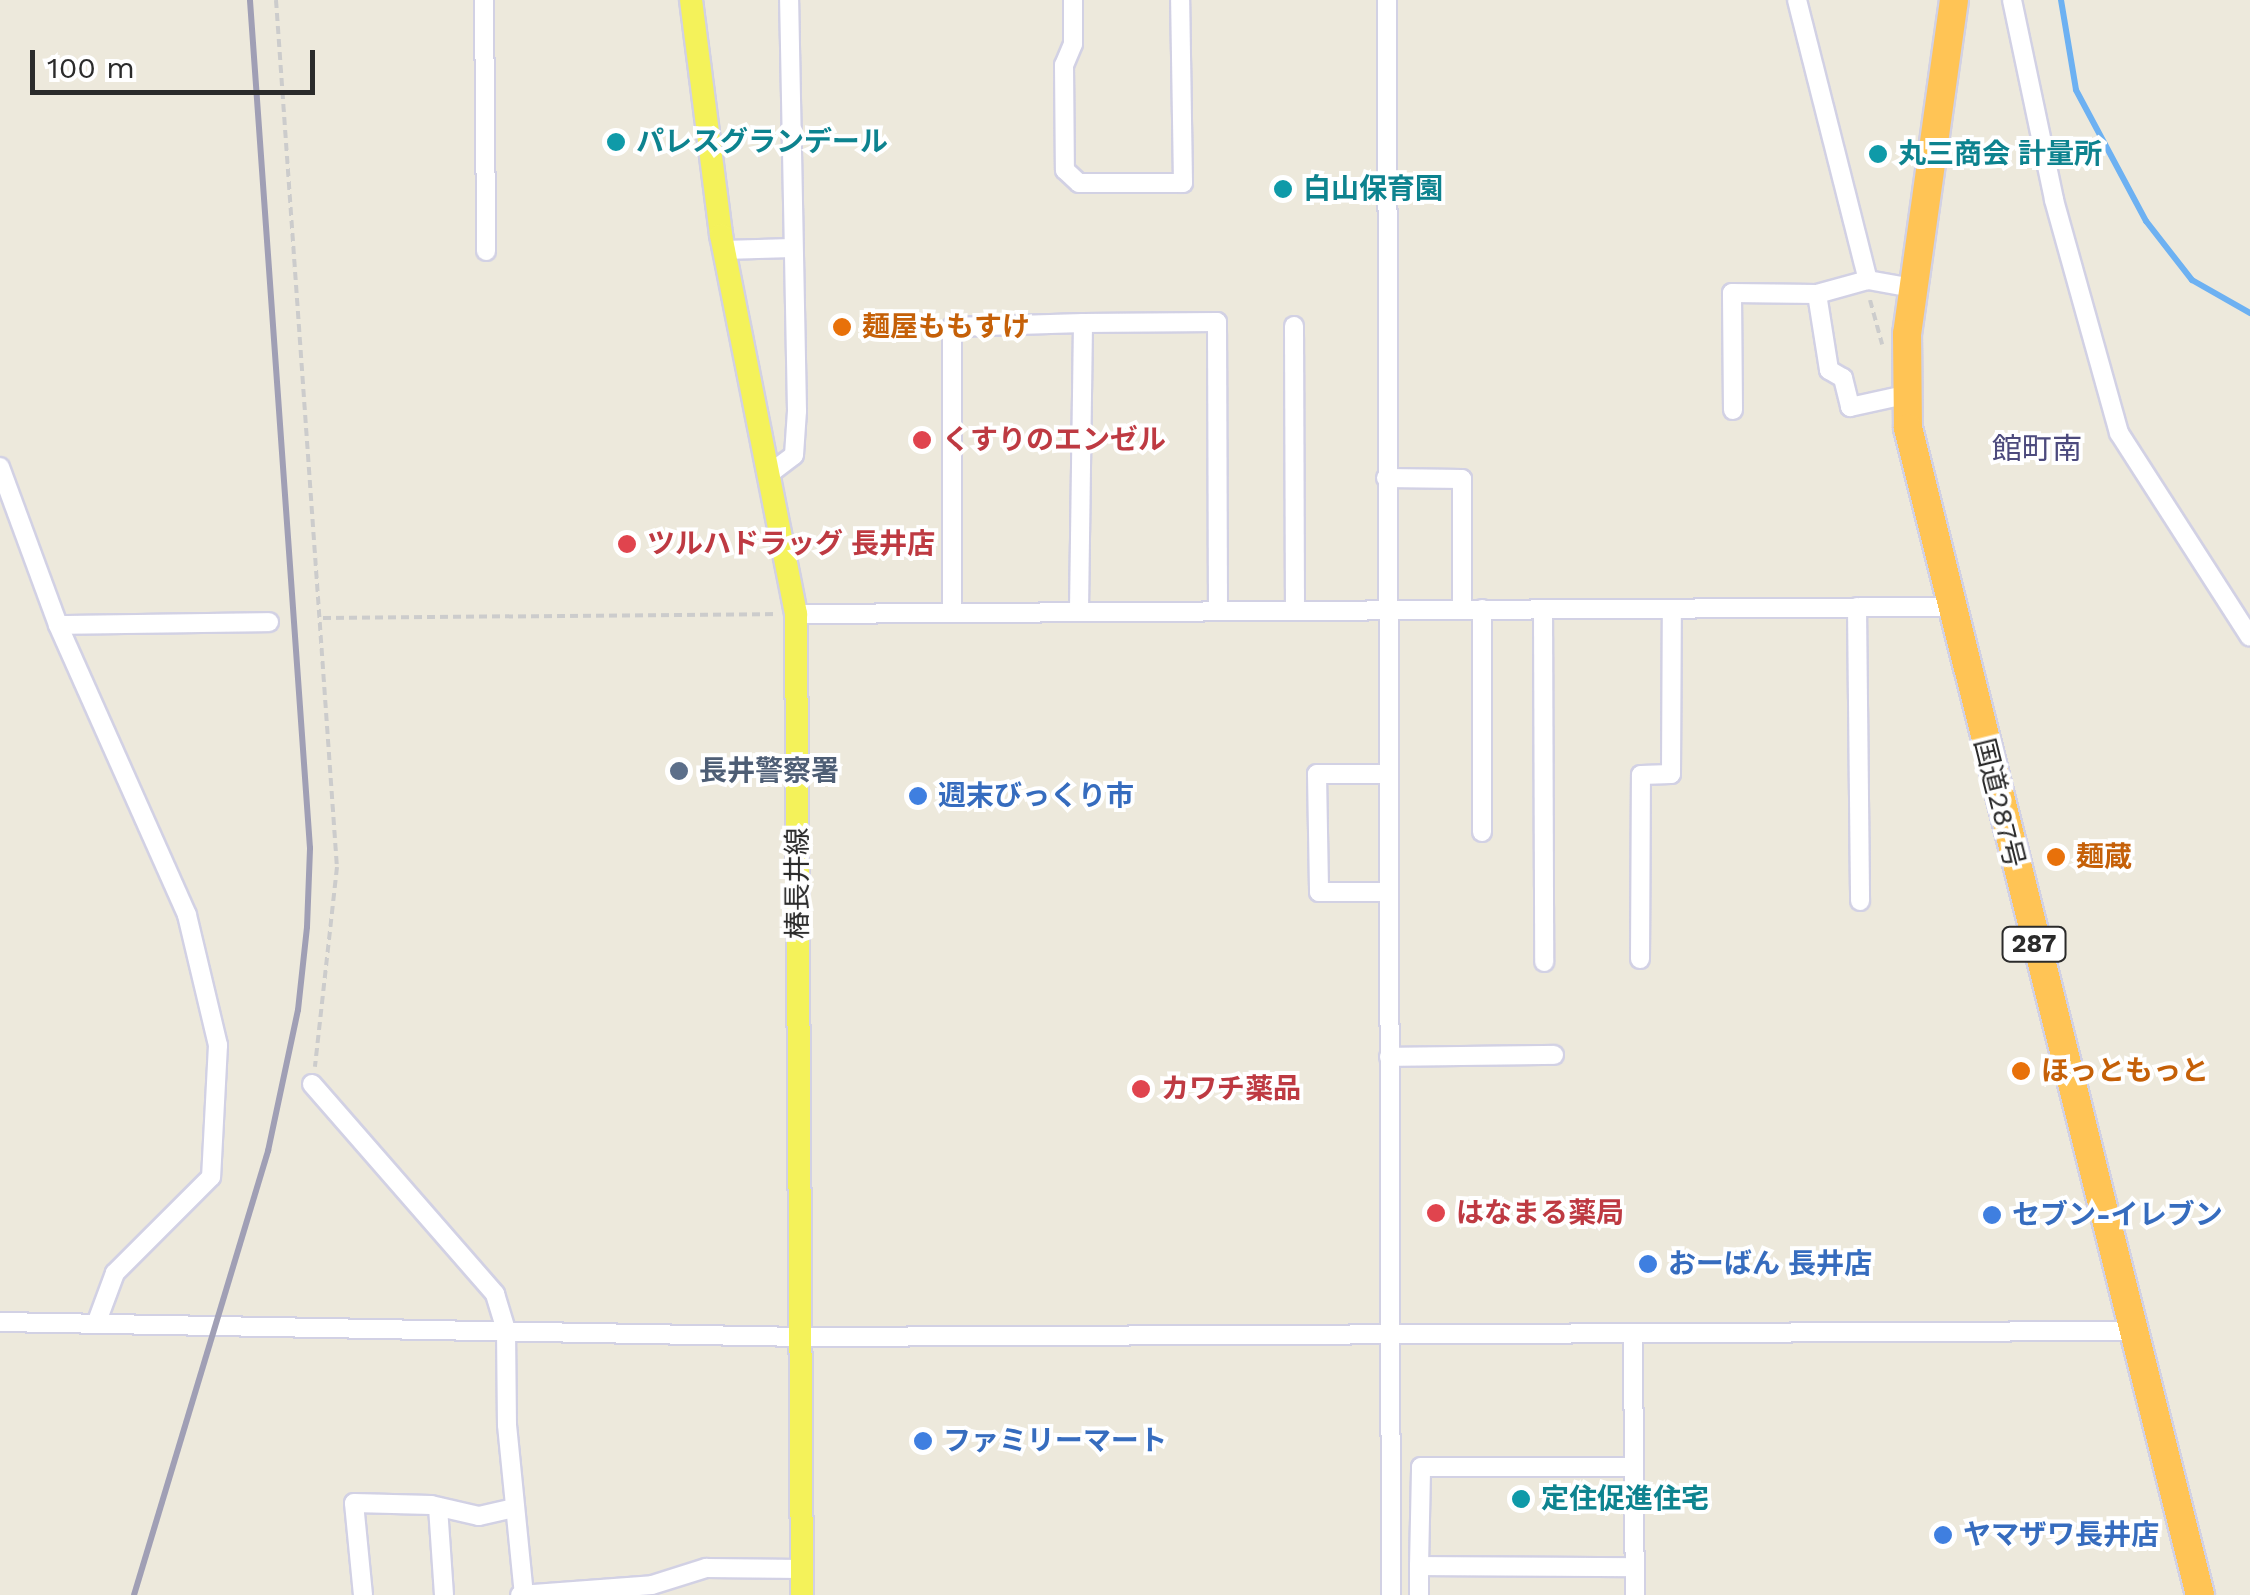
<!DOCTYPE html>
<html>
<head>
<meta charset="utf-8">
<style>
  body { margin:0 }
  #map { position:relative; width:2250px; height:1595px; overflow:hidden; background:#ede9dc; font-family:"Work Sans","Noto Sans JP",sans-serif }
  div>[style] { position:absolute }
  [style*='--x'] { left:calc(var(--x)*1px); top:calc(var(--y)*1px); width:calc(var(--w)*1px); rotate:calc(var(--a)*1deg) }
  .stream>* { height:6px; margin:-3px; padding:0 3px; transform-origin:3px; border-radius:3px; background:#6db1f2 }
  .path>* { height:4px; margin-top:-2px; transform-origin:0; background:repeating-linear-gradient(90deg,#ccc 0 8px,transparent 0 13px) }
  .roads { filter:drop-shadow(2px 0 #d2d1e4) drop-shadow(-2px 0 #d2d1e4) drop-shadow(0 2px #d2d1e4) drop-shadow(0 -2px #d2d1e4) }
  .minor>* { height:18px; margin:-9px; padding:0 9px; transform-origin:9px; border-radius:9px; background:#fff }
  .major>* { height:22px; margin:-11px; padding:0 11px; transform-origin:11px; border-radius:11px; background:#f4f25a }
  .highway>* { height:28px; margin:-14px; padding:0 14px; transform-origin:14px; border-radius:14px; background:#ffc455 }
  .rail>* { height:6px; margin:-3px; padding:0 3px; transform-origin:3px; border-radius:3px; background:#a09fb5 }
  .dots>* { width:28px; height:28px; translate:-50% -50%; box-sizing:border-box; border:5px solid #fff; border-radius:50% }
  span { translate:-50% -50%; white-space:nowrap; text-align:center; line-height:1.15; -webkit-text-stroke:8px #fff; paint-order:stroke }
  .shield-label span { padding:2px 8px; background:#fff; border:2px solid; border-radius:8px; -webkit-text-stroke-width:0 }
  .shield-label { font-size:25px; color:#2b2b2b; font-weight:700 }
  .culture-label { font-size:28px; color:#0d838f; font-weight:700 }
  .left { translate:0 -50%; text-align:left }
  .food-label { font-size:28px; color:#c56008; font-weight:700 }
  .health-label { font-size:28px; color:#be3a42; font-weight:700 }
  .service-label { font-size:28px; color:#4e5e75; font-weight:700 }
  .shop-label { font-size:28px; color:#366cbe; font-weight:700 }
  .street-label { font-size:28px; color:#2b2b2b }
  .neighbourhood-label { font-size:30px; color:#4c4a7d }
  .scale { position:absolute; left:30px; top:50px; width:285px; height:45px; box-sizing:border-box; border:5px solid #2b2b2b; border-top:0; padding-left:12px; font-size:30px; line-height:35px; white-space:nowrap; color:#2b2b2b; -webkit-text-stroke:8px #fff; paint-order:stroke }
</style>
</head>
<body>
<div id="map">
  <div class="stream">
    <i style="--x:2061;--y:0;--w:91;--a:80.5"></i>
    <i style="--x:2076;--y:90;--w:149;--a:61.9"></i>
    <i style="--x:2146;--y:221;--w:75;--a:52.1"></i>
    <i style="--x:2192;--y:280;--w:67;--a:29.6"></i>
  </div>
  <div class="path">
    <i style="--x:276;--y:0;--w:869;--a:85.98"></i>
    <i style="--x:337;--y:867;--w:201;--a:96.3"></i>
    <i style="--x:1870;--y:300;--w:46;--a:74.7"></i>
    <i style="--x:323;--y:618;--w:455;--a:-0.5"></i>
  </div>
  <div class="roads">
    <div class="minor">
      <i style="--x:484;--y:0;--w:251;--a:89.5"></i>
      <i style="--x:1073;--y:0;--w:44;--a:90"></i>
      <i style="--x:1073;--y:44;--w:23;--a:113"></i>
      <i style="--x:1064;--y:65;--w:105;--a:89.5"></i>
      <i style="--x:1065;--y:170;--w:19;--a:43"></i>
      <i style="--x:1079;--y:183;--w:104;--a:0"></i>
      <i style="--x:1183;--y:183;--w:183;--a:-90.9"></i>
      <i style="--x:1387;--y:0;--w:1595;--a:89.86"></i>
      <i style="--x:1797;--y:0;--w:289;--a:75.8"></i>
      <i style="--x:1868;--y:280;--w:46;--a:10.1"></i>
      <i style="--x:2012;--y:0;--w:204;--a:78.1"></i>
      <i style="--x:2054;--y:200;--w:242;--a:74.4"></i>
      <i style="--x:2119;--y:433;--w:242;--a:57.3"></i>
      <i style="--x:724;--y:250;--w:68;--a:-1.7"></i>
      <i style="--x:1817;--y:294;--w:77;--a:81"></i>
      <i style="--x:1829;--y:370;--w:16;--a:30"></i>
      <i style="--x:1843;--y:378;--w:30;--a:76"></i>
      <i style="--x:1850;--y:407;--w:56;--a:-12.3"></i>
      <i style="--x:1294;--y:326;--w:283;--a:89.8"></i>
      <i style="--x:1733;--y:410;--w:117;--a:-90.5"></i>
      <i style="--x:1732;--y:293;--w:85;--a:0.7"></i>
      <i style="--x:1817;--y:294;--w:53;--a:-15.4"></i>
      <i style="--x:0;--y:467;--w:168;--a:69.8"></i>
      <i style="--x:58;--y:625;--w:317;--a:66"></i>
      <i style="--x:187;--y:915;--w:134;--a:76.6"></i>
      <i style="--x:218;--y:1045;--w:132;--a:93"></i>
      <i style="--x:211;--y:1177;--w:136;--a:135"></i>
      <i style="--x:115;--y:1273;--w:54;--a:110.4"></i>
      <i style="--x:773;--y:471;--w:26;--a:-37"></i>
      <i style="--x:794;--y:455;--w:44;--a:-86.1"></i>
      <i style="--x:797;--y:411;--w:411;--a:-91.1"></i>
      <i style="--x:1386;--y:478;--w:76;--a:0.8"></i>
      <i style="--x:1462;--y:479;--w:130;--a:90"></i>
      <i style="--x:1857;--y:607;--w:294;--a:89.4"></i>
      <i style="--x:1482;--y:609;--w:223;--a:90"></i>
      <i style="--x:1543;--y:609;--w:353;--a:89.8"></i>
      <i style="--x:1079;--y:610;--w:287;--a:-89.2"></i>
      <i style="--x:952;--y:611;--w:284;--a:-90"></i>
      <i style="--x:952;--y:327;--w:131;--a:-1.7"></i>
      <i style="--x:1083;--y:323;--w:134;--a:-0.4"></i>
      <i style="--x:1217;--y:322;--w:287;--a:89.8"></i>
      <i style="--x:796;--y:614;--w:1154;--a:-0.35"></i>
      <i style="--x:58;--y:625;--w:211;--a:-0.8"></i>
      <i style="--x:1387;--y:774;--w:70;--a:180"></i>
      <i style="--x:1317;--y:774;--w:118;--a:89"></i>
      <i style="--x:1319;--y:892;--w:69;--a:0"></i>
      <i style="--x:1640;--y:959;--w:184;--a:-89.7"></i>
      <i style="--x:1641;--y:775;--w:30;--a:-2"></i>
      <i style="--x:1671;--y:774;--w:165;--a:-89.7"></i>
      <i style="--x:1389;--y:1057;--w:165;--a:-0.7"></i>
      <i style="--x:312;--y:1084;--w:279;--a:48.9"></i>
      <i style="--x:495;--y:1294;--w:38;--a:73"></i>
      <i style="--x:506;--y:1330;--w:95;--a:89.4"></i>
      <i style="--x:507;--y:1425;--w:170;--a:84.3"></i>
      <i style="--x:0;--y:1322;--w:800;--a:1.07"></i>
      <i style="--x:800;--y:1337;--w:1331;--a:-0.26"></i>
      <i style="--x:1633;--y:1335;--w:260;--a:89.6"></i>
      <i style="--x:438;--y:1507;--w:88;--a:86.1"></i>
      <i style="--x:1419;--y:1566;--w:99;--a:-88.8"></i>
      <i style="--x:1421;--y:1467;--w:213;--a:0"></i>
      <i style="--x:363;--y:1595;--w:92;--a:-95.6"></i>
      <i style="--x:354;--y:1503;--w:77;--a:1.5"></i>
      <i style="--x:431;--y:1505;--w:49;--a:12.9"></i>
      <i style="--x:479;--y:1516;--w:37;--a:-13"></i>
      <i style="--x:520;--y:1595;--w:132;--a:-4.3"></i>
      <i style="--x:652;--y:1585;--w:57;--a:-17.5"></i>
      <i style="--x:706;--y:1568;--w:96;--a:0.6"></i>
      <i style="--x:1419;--y:1595;--w:29;--a:-90"></i>
      <i style="--x:1419;--y:1566;--w:216;--a:0.3"></i>
    </div>
    <div class="major">
      <i style="--x:691;--y:0;--w:237;--a:82.7"></i>
      <i style="--x:721;--y:235;--w:386;--a:78.8"></i>
      <i style="--x:796;--y:614;--w:981;--a:89.65"></i>
    </div>
    <div class="highway">
      <i style="--x:1954;--y:0;--w:337;--a:98"></i>
      <i style="--x:1907;--y:334;--w:94;--a:89.4"></i>
      <i style="--x:1908;--y:428;--w:1203;--a:75.95"></i>
    </div>
  </div>
  <div class="rail">
    <i style="--x:134;--y:1595;--w:464;--a:-73.2"></i>
    <i style="--x:268;--y:1151;--w:144;--a:-78"></i>
    <i style="--x:298;--y:1010;--w:83;--a:-83.8"></i>
    <i style="--x:307;--y:927;--w:79;--a:-87.8"></i>
    <i style="--x:310;--y:848;--w:850;--a:-94.05"></i>
  </div>
  <div class="dots">
    <i style="left:616px;top:142px;background:#0f9aa8"></i>
    <i style="left:1878px;top:154px;background:#0f9aa8"></i>
    <i style="left:1283px;top:189px;background:#0f9aa8"></i>
    <i style="left:842px;top:327px;background:#e8710a"></i>
    <i style="left:922px;top:440px;background:#e0444e"></i>
    <i style="left:627px;top:544px;background:#e0444e"></i>
    <i style="left:679px;top:771px;background:#5c6f8a"></i>
    <i style="left:918px;top:796px;background:#3f7fe0"></i>
    <i style="left:2056px;top:857px;background:#e8710a"></i>
    <i style="left:2021px;top:1071px;background:#e8710a"></i>
    <i style="left:1141px;top:1089px;background:#e0444e"></i>
    <i style="left:1436px;top:1213px;background:#e0444e"></i>
    <i style="left:1992px;top:1215px;background:#3f7fe0"></i>
    <i style="left:1648px;top:1264px;background:#3f7fe0"></i>
    <i style="left:923px;top:1441px;background:#3f7fe0"></i>
    <i style="left:1521px;top:1499px;background:#0f9aa8"></i>
    <i style="left:1943px;top:1535px;background:#3f7fe0"></i>
  </div>
  <div class="shield-label">
    <span style="left:2034px;top:944px">287</span>
  </div>
  <div class="culture-label">
    <span class="left" style="left:636px;top:142px">パレスグランデール</span>
    <span class="left" style="left:1898px;top:154px">丸三商会 計量所</span>
    <span class="left" style="left:1303px;top:189px">白山保育園</span>
    <span class="left" style="left:1541px;top:1499px">定住促進住宅</span>
  </div>
  <div class="food-label">
    <span class="left" style="left:862px;top:327px">麺屋ももすけ</span>
    <span class="left" style="left:2076px;top:857px">麺蔵</span>
    <span class="left" style="left:2041px;top:1071px">ほっともっと</span>
  </div>
  <div class="health-label">
    <span class="left" style="left:942px;top:440px">くすりのエンゼル</span>
    <span class="left" style="left:647px;top:544px">ツルハドラッグ 長井店</span>
    <span class="left" style="left:1161px;top:1089px">カワチ薬品</span>
    <span class="left" style="left:1456px;top:1213px">はなまる薬局</span>
  </div>
  <div class="service-label">
    <span class="left" style="left:699px;top:771px">長井警察署</span>
  </div>
  <div class="shop-label">
    <span class="left" style="left:938px;top:796px">週末びっくり市</span>
    <span class="left" style="left:2012px;top:1215px">セブン-イレブン</span>
    <span class="left" style="left:1668px;top:1264px">おーばん 長井店</span>
    <span class="left" style="left:943px;top:1441px">ファミリーマート</span>
    <span class="left" style="left:1963px;top:1535px">ヤマザワ長井店</span>
  </div>
  <div class="street-label">
    <span style="left:1999px;top:803px;rotate:76deg">国道287号</span>
    <span style="left:798px;top:883px;rotate:-90deg">椿長井線</span>
  </div>
  <div class="neighbourhood-label">
    <span style="left:2037px;top:449px">館町南</span>
  </div>
  <div class="scale">100 m</div>
</div>
</body>
</html>
